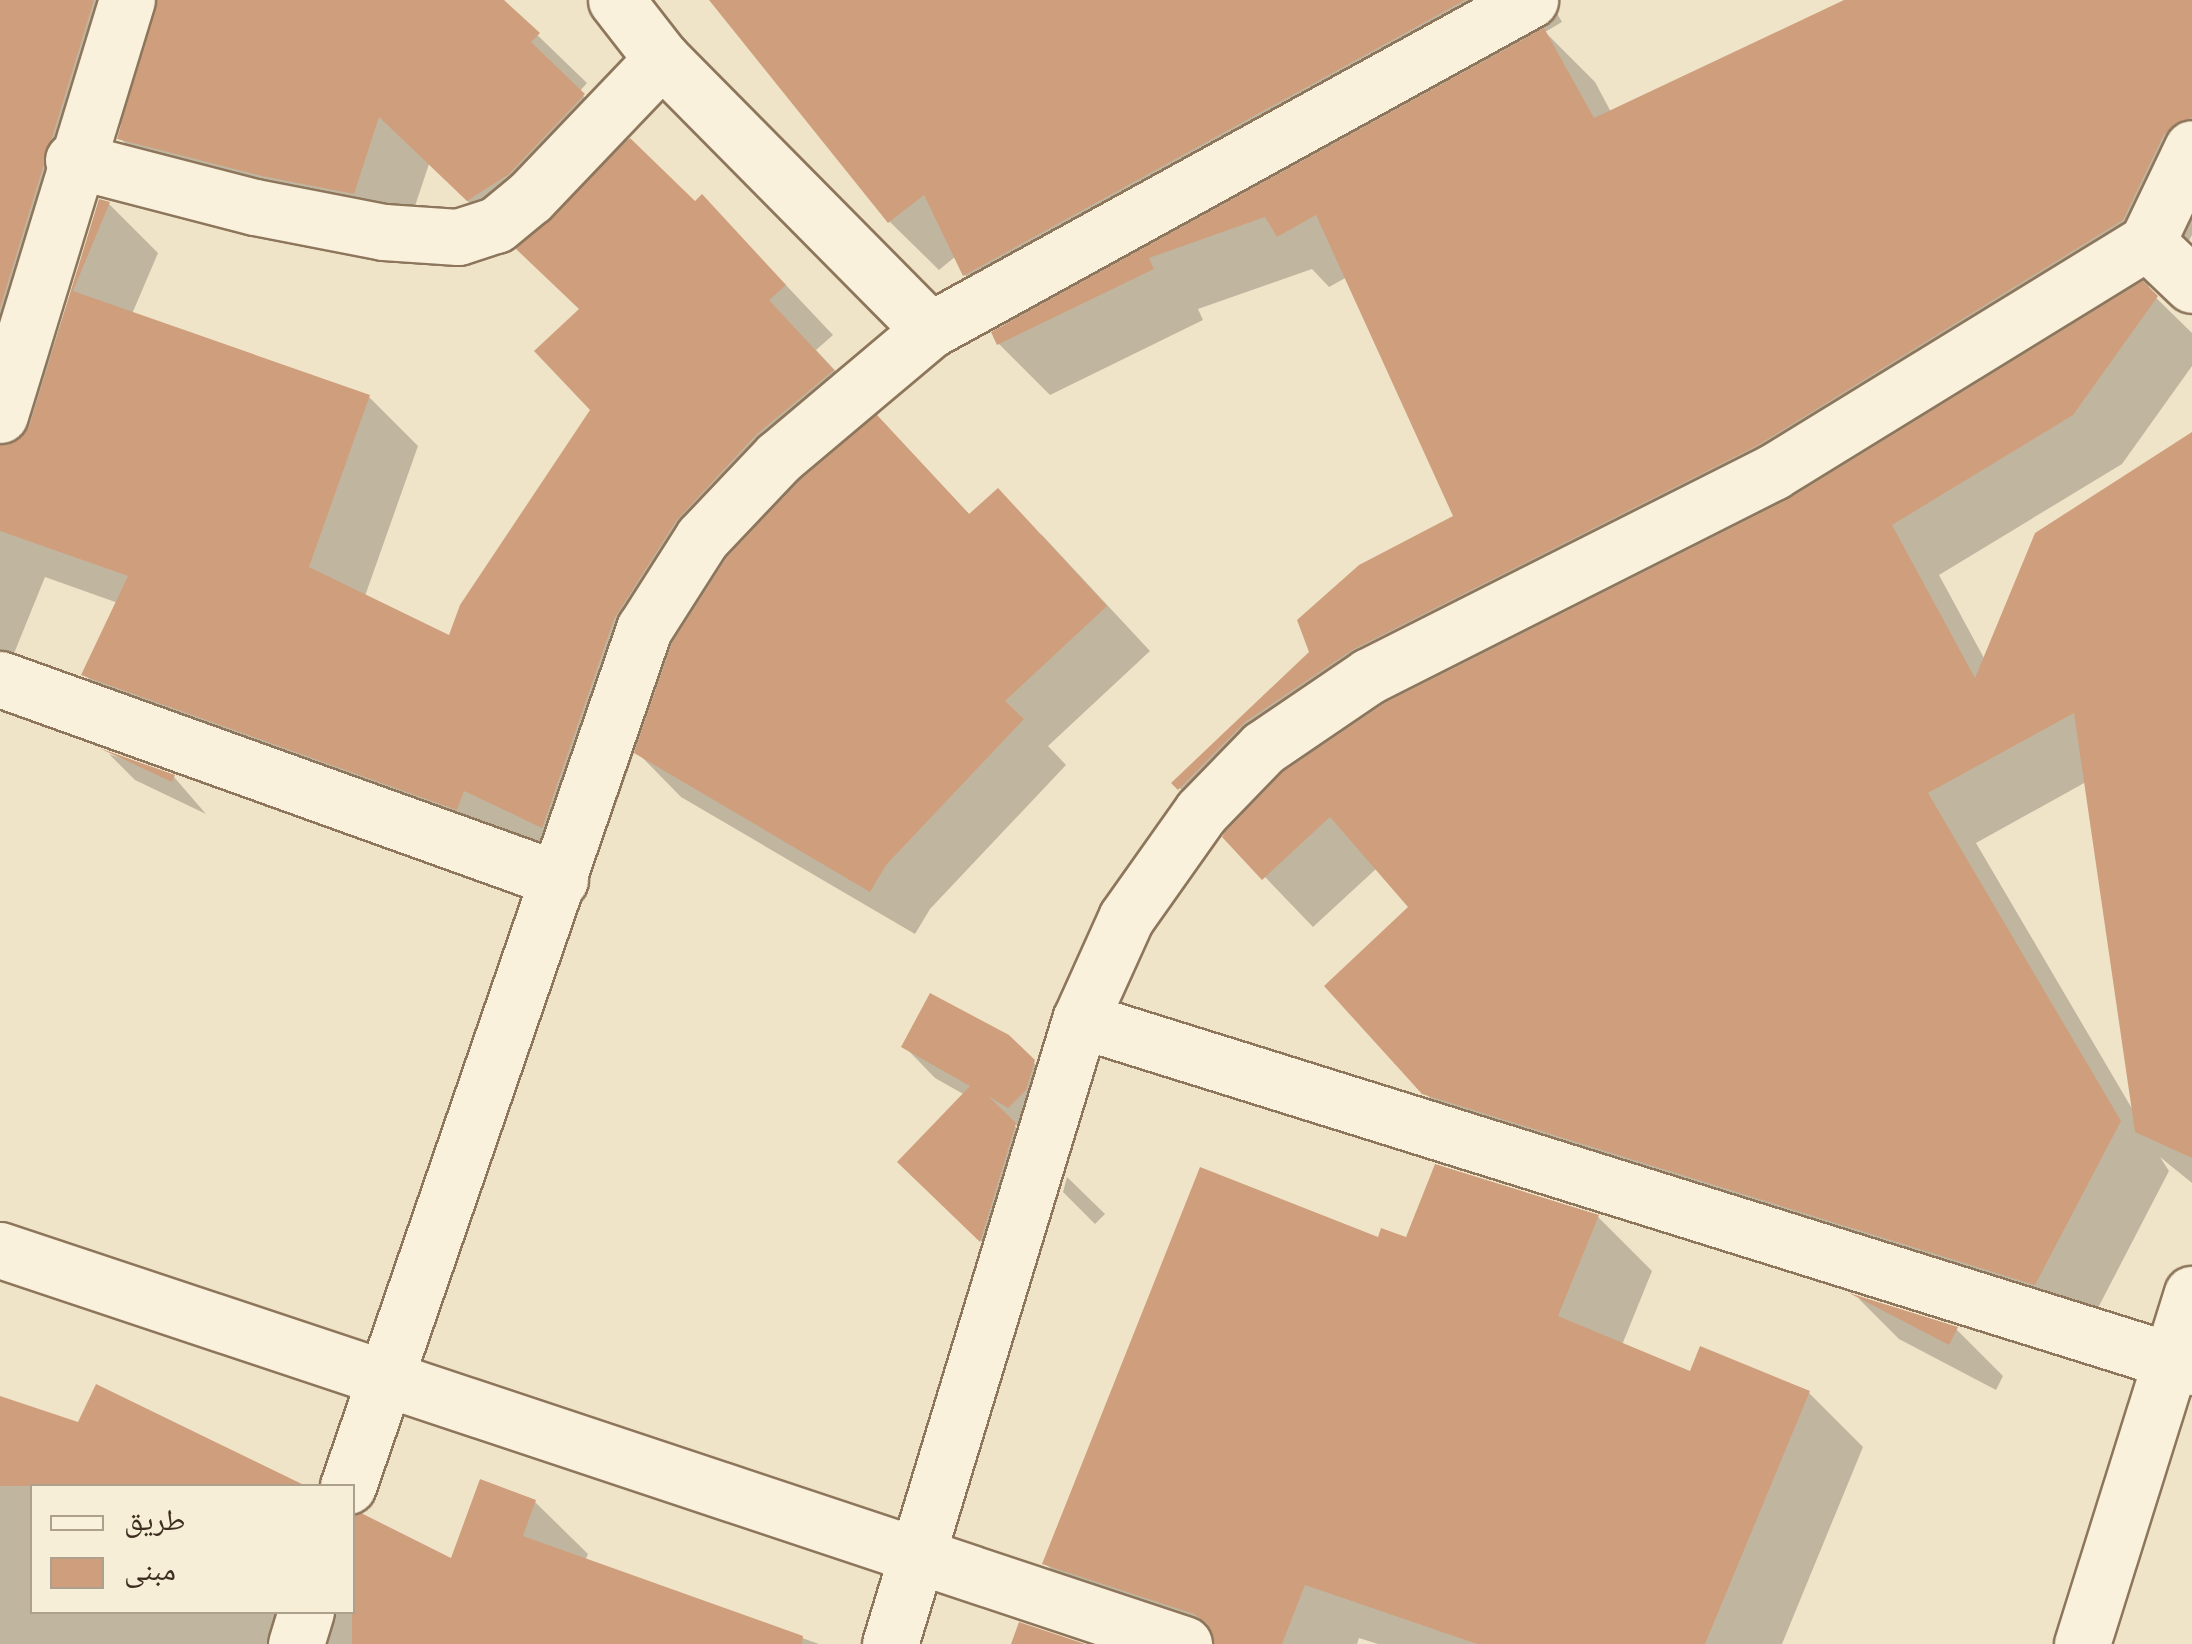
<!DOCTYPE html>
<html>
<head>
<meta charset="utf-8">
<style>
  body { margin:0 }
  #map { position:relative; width:2192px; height:1644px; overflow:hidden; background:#f0e4c8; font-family:Merriweather,"Noto Naskh Arabic",serif }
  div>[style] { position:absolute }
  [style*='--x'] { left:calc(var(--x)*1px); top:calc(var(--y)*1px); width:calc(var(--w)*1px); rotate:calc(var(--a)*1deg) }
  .shadow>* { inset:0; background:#0003 }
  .building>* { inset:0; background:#cf9f7d }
  .roads { filter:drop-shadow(2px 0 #8d765c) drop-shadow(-2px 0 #8d765c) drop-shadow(0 2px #8d765c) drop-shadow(0 -2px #8d765c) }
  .minor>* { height:55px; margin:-27.5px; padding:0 27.5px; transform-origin:27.5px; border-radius:27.5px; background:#faf1dc }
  span { translate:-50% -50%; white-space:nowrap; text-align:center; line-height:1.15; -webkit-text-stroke:8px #f7eed8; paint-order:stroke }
  .legend { position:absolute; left:30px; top:1484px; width:325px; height:130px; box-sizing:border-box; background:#f7eed8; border:2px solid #ada18e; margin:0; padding:12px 18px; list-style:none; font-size:30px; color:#3d2e20 }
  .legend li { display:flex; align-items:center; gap:20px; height:50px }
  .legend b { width:50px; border:2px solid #ada18e }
</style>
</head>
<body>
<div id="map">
  <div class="shadow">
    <i style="clip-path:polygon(evenodd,0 0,501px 0,587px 83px,579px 92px,695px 204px,750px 247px,833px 335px,816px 350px,971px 516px,1042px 535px,1150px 651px,1048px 746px,1066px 765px,930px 909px,915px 934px,681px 797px,635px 750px,591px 875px,513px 838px,133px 723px,84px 674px,118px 603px,45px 577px,0 688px,0 0,121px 119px,120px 138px,169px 187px,403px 242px,429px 164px,581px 310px,593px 410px,451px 638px,365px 596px,418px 446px,369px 397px,132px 314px,158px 253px,109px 204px,100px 202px,28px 423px,121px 119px)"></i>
    <i style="clip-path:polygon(evenodd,712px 0,1549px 0,1562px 22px,1545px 32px,1595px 82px,1611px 112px,1850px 0,2192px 0,2192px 235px,2173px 271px,2146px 288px,2192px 333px,2192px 366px,2122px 464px,1939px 575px,1985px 660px,2192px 435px,2192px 1183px,2160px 1157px,2169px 1171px,2085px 1333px,1475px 1143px,1424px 1092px,1412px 908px,1377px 868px,1313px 927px,1175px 783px,1456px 517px,1347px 277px,1329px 287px,1312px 269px,1198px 309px,1203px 320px,1050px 395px,999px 344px,994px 333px,1013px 323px,965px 275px,956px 256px,939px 270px,890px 222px,712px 0,2086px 782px,2134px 1112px,1976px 843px,2086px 782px)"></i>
    <i style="clip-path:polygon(109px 754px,174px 777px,206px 814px,135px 780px)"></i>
    <i style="clip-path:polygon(1008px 1037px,1065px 1094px,1041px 1138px,1012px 1123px,1046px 1157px,1011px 1270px,931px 1193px,965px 1095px,935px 1078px,904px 1046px)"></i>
    <i style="clip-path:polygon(1067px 1177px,1105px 1214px,1095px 1224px,1063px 1192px)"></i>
    <i style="clip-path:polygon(1598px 1217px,1652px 1271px,1622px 1345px,1691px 1375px,1809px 1393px,1863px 1447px,1782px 1644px,1378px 1644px,1359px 1638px,1357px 1644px,1179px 1644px,1100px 1618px,1045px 1563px,1379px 1240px)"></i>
    <i style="clip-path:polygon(1858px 1298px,1956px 1329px,2003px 1376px,1996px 1390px,1899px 1339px)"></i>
    <i style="clip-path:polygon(98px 1387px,300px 1486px,32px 1486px,32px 1612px,352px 1612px,352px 1517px,453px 1561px,535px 1502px,588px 1554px,585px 1561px,819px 1644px,0 1644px,0 1399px,79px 1425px)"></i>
  </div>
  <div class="building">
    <i style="clip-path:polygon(0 0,94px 0,0 308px)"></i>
    <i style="clip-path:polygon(157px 0,504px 0,540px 33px,531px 42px,585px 94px,509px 174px,467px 201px,379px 117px,354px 194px,262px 176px,117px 139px)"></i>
    <i style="clip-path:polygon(709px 0,1465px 0,963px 276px,924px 195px,888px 223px)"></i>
    <i style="clip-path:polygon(1844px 0,2192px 0,2192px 117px,2164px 134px,2123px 220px,1758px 445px,1352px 650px,1245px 722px,1178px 790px,1171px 783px,1309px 652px,1297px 620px,1359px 565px,1453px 516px,1316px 215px,1277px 237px,1265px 217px,1149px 258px,1154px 269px,997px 345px,991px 332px,1544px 28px,1594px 118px)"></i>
    <i style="clip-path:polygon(630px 138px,695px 201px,702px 194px,786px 285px,769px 300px,834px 370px,756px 435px,676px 521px,614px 619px,542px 828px,464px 791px,457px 810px,81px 675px,128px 576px,0 531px,0 445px,20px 438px,30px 424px,99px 199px,110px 202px,73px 291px,370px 395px,309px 567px,449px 635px,460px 605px,590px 410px,534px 351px,579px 309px,516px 249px)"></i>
    <i style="clip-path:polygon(2143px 281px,2158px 296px,2073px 415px,1892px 525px,1975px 678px,2035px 533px,2192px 432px,2192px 1158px,2135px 1132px,2074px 713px,1928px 793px,2121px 1121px,2035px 1285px,1422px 1094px,1324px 986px,1408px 907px,1330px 817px,1262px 880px,1222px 837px,1225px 832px,1283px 772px,1385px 703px,1787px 500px)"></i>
    <i style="clip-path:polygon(877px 415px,969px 514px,998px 488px,1107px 606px,1005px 701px,1024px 719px,886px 865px,870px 892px,634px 753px,672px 643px,727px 557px,800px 480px)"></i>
    <i style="clip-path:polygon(99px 748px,175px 775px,172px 782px)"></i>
    <i style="clip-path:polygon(930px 993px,1009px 1035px,1035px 1060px,1026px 1090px,1008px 1108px,988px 1096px,1016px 1123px,980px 1242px,897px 1162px,970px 1086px,901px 1047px)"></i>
    <i style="clip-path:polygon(1435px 1164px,1599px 1215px,1558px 1316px,1690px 1371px,1700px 1346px,1810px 1391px,1705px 1644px,1477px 1644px,1305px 1585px,1282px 1644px,1214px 1644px,1208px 1624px,1194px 1614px,1042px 1564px,1200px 1167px,1378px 1237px,1381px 1228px,1406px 1237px)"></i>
    <i style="clip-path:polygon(1849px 1293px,1958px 1327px,1949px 1345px)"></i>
    <i style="clip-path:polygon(96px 1384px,306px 1486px,0 1486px,0 1396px,78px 1422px)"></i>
    <i style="clip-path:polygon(480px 1479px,536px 1500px,523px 1536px,803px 1636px,802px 1644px,352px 1644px,352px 1517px,361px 1513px,451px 1558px)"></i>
    <i style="clip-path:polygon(1019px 1622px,1085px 1644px,1011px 1644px)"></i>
  </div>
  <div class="roads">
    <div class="minor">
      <i style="--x:616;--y:0;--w:75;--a:52.1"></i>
      <i style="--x:662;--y:59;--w:381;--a:45.3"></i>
      <i style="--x:73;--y:160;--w:188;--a:14.5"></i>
      <i style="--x:255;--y:207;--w:131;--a:11"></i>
      <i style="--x:384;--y:232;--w:74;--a:3.9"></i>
      <i style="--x:458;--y:237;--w:40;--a:-18"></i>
      <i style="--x:496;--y:225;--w:44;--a:-39.5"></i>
      <i style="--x:530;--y:197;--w:191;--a:-46.3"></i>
      <i style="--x:2147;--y:242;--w:62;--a:43.7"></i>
      <i style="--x:0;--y:415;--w:434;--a:-73"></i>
      <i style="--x:0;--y:679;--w:595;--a:19.74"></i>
      <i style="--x:1080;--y:1020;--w:1165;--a:17.33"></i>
      <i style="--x:0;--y:1250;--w:1248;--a:18.41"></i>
      <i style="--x:348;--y:1486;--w:907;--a:-70.95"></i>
      <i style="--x:644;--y:629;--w:108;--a:-57.5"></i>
      <i style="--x:702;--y:538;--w:112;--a:-46.5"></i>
      <i style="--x:779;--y:457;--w:197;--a:-40.1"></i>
      <i style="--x:930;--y:330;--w:685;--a:-28.81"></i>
      <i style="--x:296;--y:1644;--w:34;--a:-73"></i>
      <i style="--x:890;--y:1644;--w:652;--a:-73.07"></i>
      <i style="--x:1080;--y:1020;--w:112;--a:-65.7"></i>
      <i style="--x:1126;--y:918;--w:130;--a:-54.7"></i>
      <i style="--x:1201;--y:812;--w:89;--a:-45.9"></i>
      <i style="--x:1263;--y:748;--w:128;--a:-34.2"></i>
      <i style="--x:1369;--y:676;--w:453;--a:-26.8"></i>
      <i style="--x:1773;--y:472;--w:439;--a:-31.6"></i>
      <i style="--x:2147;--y:242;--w:104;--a:-64.4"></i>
      <i style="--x:2082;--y:1644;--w:367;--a:-72.6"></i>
    </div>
  </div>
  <ul class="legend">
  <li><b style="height:12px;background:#faf1dc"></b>طريق</li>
  <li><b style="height:28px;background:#cf9f7d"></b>مبنى</li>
  </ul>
</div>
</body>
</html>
